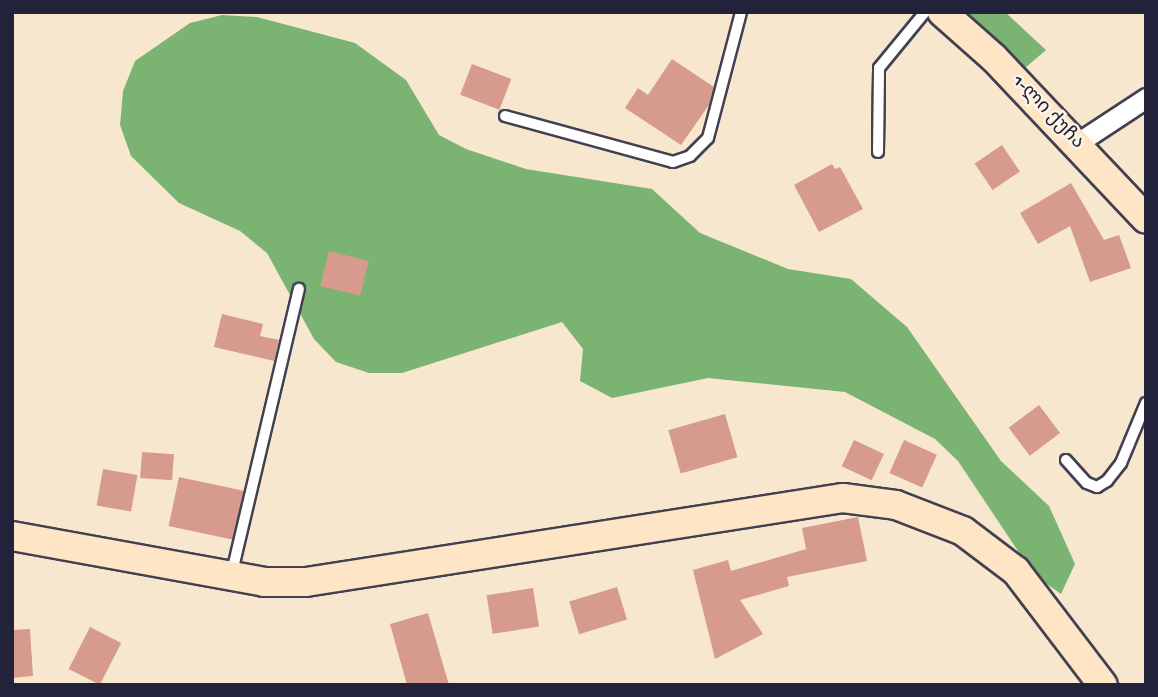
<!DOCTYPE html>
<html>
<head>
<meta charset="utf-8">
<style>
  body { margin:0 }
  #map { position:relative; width:1158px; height:697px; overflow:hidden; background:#f7e7ce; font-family:"Gochi Hand","Noto Sans Georgian",sans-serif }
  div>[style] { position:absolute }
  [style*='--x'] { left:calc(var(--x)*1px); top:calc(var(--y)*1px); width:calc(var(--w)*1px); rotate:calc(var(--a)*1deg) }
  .forest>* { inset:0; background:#7bb472 }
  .building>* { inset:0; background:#d69b8d; transform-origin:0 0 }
  .roads { filter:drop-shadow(2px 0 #424051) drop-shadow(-2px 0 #424051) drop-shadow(0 2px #424051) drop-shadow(0 -2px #424051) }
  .lane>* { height:10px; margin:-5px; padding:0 5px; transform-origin:5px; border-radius:5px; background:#fff }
  .street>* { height:19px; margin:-9.5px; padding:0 9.5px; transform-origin:9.5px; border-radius:9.5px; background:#fff }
  .secondary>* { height:28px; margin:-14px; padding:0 14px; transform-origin:14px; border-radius:14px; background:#fee5c5 }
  span { translate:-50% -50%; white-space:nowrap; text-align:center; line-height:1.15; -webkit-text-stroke:5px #fcf5e5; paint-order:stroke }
  .street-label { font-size:19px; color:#22223b }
  .frame { position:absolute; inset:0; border:14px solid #22223b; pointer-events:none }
</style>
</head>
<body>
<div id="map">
  <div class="forest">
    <i style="clip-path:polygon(962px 12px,1005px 12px,1046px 50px,1025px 68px)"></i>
    <i style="clip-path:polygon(222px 15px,257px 17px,355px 43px,406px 80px,439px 135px,466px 149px,526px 169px,652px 189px,700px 233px,788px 269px,851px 279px,907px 327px,1001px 461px,1049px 506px,1075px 564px,1061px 594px,1034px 575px,958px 461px,935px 439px,845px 392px,708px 378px,612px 398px,580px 381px,583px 349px,562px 322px,402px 373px,369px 373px,336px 362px,314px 339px,267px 253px,240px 231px,179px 203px,131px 156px,120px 125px,123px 91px,135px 61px,190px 23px)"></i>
  </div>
  <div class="building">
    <i style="clip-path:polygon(672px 59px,714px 87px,709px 105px,681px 145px,625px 108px,638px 88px,648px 95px)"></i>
    <i style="left:472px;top:64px;width:42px;height:33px;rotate:21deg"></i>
    <i style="left:1002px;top:145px;width:32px;height:33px;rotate:56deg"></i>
    <i style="clip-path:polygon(832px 164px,835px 169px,840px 167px,863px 209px,819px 232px,794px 185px)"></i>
    <i style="clip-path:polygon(1071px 183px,1104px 240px,1119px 235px,1131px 268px,1090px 282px,1070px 226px,1038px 244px,1020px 213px)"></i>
    <i style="left:329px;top:251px;width:41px;height:36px;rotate:14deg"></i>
    <i style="clip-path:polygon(222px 314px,263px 324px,260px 336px,279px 340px,274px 361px,214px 347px)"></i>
    <i style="left:1039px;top:405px;width:35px;height:38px;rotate:53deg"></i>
    <i style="left:725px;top:414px;width:45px;height:59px;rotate:74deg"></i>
    <i style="left:854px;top:440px;width:33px;height:29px;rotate:25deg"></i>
    <i style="left:904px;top:440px;width:36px;height:36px;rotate:24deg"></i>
    <i style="left:142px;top:452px;width:32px;height:26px;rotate:4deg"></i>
    <i style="left:103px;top:469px;width:35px;height:37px;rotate:10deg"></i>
    <i style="left:179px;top:477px;width:66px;height:50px;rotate:12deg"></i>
    <i style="clip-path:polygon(858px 517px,867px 561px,787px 577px,789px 586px,740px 600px,763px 634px,715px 659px,693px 570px,728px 560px,731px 571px,806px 549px,802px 528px)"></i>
    <i style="left:617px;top:587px;width:34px;height:50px;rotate:73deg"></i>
    <i style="left:533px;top:588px;width:39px;height:47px;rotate:81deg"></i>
    <i style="clip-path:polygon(428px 613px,449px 685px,407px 685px,390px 624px)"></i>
    <i style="left:90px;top:627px;width:35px;height:47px;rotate:27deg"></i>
    <i style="clip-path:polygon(30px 629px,33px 676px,12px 678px,12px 630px)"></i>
  </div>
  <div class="roads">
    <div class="lane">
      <i style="--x:505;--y:116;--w:174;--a:15.3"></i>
      <i style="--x:673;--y:162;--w:18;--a:-19"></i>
      <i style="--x:690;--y:156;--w:25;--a:-45"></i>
      <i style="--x:708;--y:138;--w:130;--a:-75.3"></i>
      <i style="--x:878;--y:152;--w:84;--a:-89.3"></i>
      <i style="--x:879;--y:68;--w:72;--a:-50.6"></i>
      <i style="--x:1066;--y:460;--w:31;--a:48"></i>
      <i style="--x:1087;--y:483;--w:11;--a:22"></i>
      <i style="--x:1097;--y:487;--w:12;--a:-31"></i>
      <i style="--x:1107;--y:481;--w:23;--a:-52"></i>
      <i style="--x:1121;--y:463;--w:65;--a:-67.4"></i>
      <i style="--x:232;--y:572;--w:291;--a:-76.7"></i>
    </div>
    <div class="street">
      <i style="--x:1076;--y:144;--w:84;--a:-33.3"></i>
    </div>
    <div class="secondary">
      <i style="--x:942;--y:12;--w:69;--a:41.5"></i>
      <i style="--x:994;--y:58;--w:221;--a:46.6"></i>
      <i style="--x:12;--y:536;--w:256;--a:10.3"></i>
      <i style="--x:264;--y:582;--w:42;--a:0"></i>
      <i style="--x:306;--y:582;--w:544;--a:-8.89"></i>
      <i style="--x:843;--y:498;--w:53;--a:7.5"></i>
      <i style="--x:896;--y:505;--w:72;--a:21.2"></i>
      <i style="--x:963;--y:531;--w:66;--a:37"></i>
      <i style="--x:1016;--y:571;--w:143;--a:52.7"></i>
    </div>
  </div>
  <div class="street-label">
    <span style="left:1047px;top:113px;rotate:46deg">1-ლი ქუჩა</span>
  </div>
  <div class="frame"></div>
</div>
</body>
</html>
